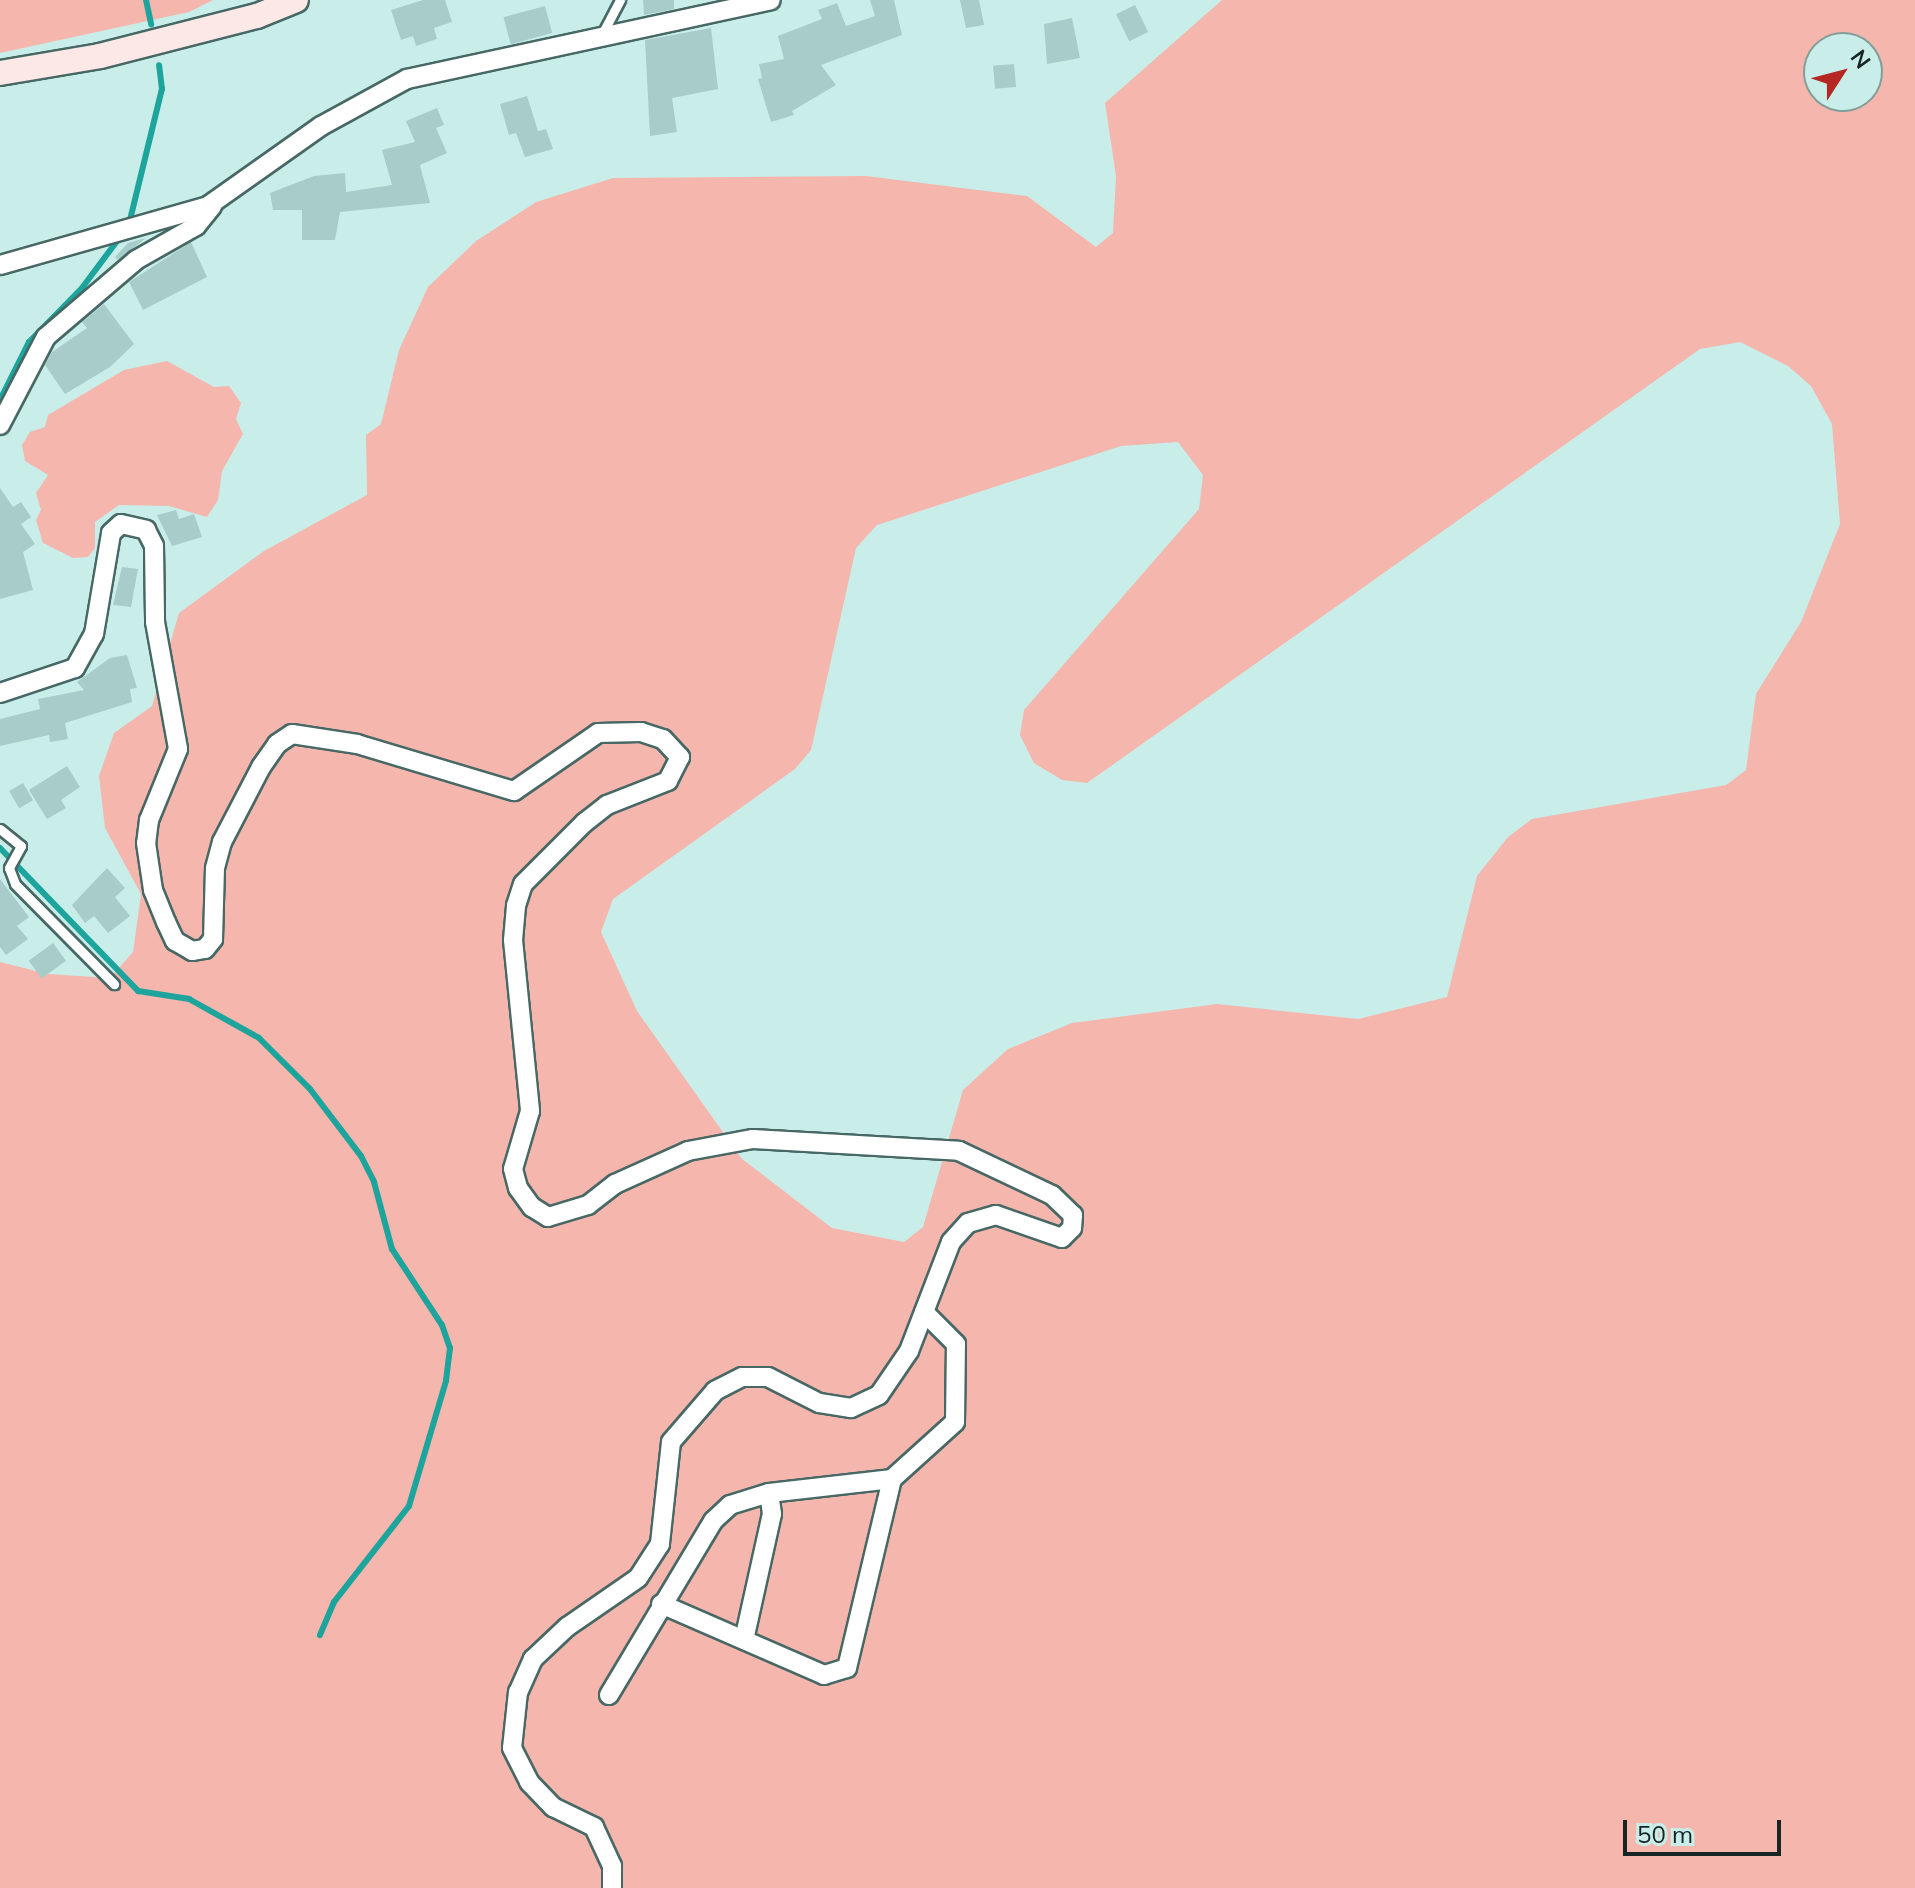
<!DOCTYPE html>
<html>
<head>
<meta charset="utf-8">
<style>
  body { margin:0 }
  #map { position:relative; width:1915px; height:1888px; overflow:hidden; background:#c9eeea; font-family:Mulish,sans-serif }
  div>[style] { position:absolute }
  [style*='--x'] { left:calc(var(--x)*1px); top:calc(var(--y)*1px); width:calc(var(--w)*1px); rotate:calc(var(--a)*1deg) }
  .green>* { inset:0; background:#f5b6ad }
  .stream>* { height:6px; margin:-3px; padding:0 3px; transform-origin:3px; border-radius:3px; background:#1da49c }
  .building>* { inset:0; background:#a8ccc9; transform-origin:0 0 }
  .roads { filter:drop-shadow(2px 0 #476865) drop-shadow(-2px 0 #476865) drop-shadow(0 2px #476865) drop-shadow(0 -2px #476865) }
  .service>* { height:9px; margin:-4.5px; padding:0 4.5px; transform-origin:4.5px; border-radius:4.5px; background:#fff }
  .minor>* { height:18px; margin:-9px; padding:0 9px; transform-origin:9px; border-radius:9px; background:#fff }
  .secondary>* { height:24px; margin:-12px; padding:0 12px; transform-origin:12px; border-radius:12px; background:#fce9e7 }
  span { translate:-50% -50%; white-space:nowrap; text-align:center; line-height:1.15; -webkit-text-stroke:6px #c9eeea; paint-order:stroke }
  .north { position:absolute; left:1803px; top:32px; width:80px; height:80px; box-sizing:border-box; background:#c9eeea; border:2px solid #829e9b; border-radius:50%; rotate:54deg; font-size:22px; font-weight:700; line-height:32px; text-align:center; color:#172524 }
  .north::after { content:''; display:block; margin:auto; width:28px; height:36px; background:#b62723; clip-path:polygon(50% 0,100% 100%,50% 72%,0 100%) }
  .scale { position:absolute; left:1623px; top:1820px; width:158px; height:36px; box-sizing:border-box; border:4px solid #172524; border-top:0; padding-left:10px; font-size:24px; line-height:28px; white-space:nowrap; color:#172524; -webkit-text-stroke:6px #c9eeea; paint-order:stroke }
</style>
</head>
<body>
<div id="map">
  <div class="green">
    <i style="clip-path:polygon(0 0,213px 0,189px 12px,0 53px)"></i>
    <i style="clip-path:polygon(evenodd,1222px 0,1915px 0,1915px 1888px,0 1888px,0 962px,48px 974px,110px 978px,133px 952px,141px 894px,105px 828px,99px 776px,114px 733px,152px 706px,179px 613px,264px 551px,367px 495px,366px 435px,381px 424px,399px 350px,428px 287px,476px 241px,536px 202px,613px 178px,866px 176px,1027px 196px,1096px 247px,1113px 233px,1116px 176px,1105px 103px,1222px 0,1819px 48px,1867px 48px,1867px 96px,1819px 96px,1819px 48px,1222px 0,1740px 342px,1788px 366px,1811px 386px,1832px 424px,1840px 524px,1801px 622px,1756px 694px,1746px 770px,1726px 785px,1532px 819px,1508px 837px,1477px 876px,1447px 997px,1358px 1019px,1217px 1004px,1072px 1023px,1008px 1049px,963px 1090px,923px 1227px,904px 1242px,832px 1228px,742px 1159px,637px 1011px,601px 932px,613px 899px,795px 769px,811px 750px,856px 548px,877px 525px,1121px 446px,1178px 442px,1203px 475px,1199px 509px,1024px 710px,1020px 735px,1034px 763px,1062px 780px,1087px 783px,1700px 349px,1740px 342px)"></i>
    <i style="clip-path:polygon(167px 361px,214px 387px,229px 386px,241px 403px,236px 419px,243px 434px,222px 471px,218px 500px,207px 517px,169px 506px,119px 505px,95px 522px,95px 548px,88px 557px,73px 558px,43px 543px,36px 520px,41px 510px,36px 493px,48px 475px,25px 461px,22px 445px,30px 432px,45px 427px,48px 415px,124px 370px)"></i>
  </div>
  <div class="stream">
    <i style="--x:146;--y:0;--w:25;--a:78"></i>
    <i style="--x:129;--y:224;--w:139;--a:-76.3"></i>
    <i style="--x:162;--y:89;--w:24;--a:-97"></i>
    <i style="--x:0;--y:400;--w:65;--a:-63.4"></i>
    <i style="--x:29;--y:342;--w:76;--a:-45.5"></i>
    <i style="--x:82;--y:288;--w:64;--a:-53.3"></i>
    <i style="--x:0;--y:848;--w:199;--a:46"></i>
    <i style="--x:138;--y:991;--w:52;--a:8.9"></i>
    <i style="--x:189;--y:999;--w:80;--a:29.1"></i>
    <i style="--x:259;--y:1038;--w:72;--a:45"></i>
    <i style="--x:310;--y:1089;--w:84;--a:52.7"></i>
    <i style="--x:361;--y:1156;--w:29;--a:63"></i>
    <i style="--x:374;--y:1182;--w:69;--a:75"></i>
    <i style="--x:392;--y:1249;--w:91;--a:56.7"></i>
    <i style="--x:442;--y:1325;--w:24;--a:71"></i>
    <i style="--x:450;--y:1348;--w:33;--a:97"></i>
    <i style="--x:446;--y:1381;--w:130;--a:106.5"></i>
    <i style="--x:409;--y:1506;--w:122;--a:128"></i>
    <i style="--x:334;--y:1602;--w:36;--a:113"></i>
  </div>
  <div class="building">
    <i style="clip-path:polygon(423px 0,445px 0,452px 22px,434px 28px,437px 39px,416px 46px,413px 36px,401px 40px,391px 10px)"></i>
    <i style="clip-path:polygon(643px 0,674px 0,674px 9px,644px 15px)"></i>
    <i style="clip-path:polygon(870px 0,894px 0,902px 35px,821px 65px,836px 85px,792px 111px,794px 115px,771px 122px,758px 79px,762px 78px,759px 64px,784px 59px,778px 36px,822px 19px,818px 10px,837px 3px,846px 26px,875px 16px)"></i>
    <i style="clip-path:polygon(960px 0,979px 0,984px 25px,966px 28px)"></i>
    <i style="left:1135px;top:5px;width:30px;height:21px;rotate:64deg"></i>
    <i style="left:545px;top:6px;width:28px;height:43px;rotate:75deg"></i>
    <i style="clip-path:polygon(1072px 18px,1080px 58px,1047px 64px,1044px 24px)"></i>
    <i style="clip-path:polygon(711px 28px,718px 89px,672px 98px,677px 132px,650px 136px,645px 40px)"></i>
    <i style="left:1014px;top:64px;width:23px;height:21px;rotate:85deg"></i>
    <i style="clip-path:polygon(527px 96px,538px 131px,546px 129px,553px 149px,525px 157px,516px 133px,509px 135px,500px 104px)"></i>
    <i style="clip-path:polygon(437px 108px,444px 125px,436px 128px,447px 153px,420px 165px,430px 203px,340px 212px,335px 240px,302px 240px,302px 210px,273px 210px,270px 193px,314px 176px,345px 173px,346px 192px,392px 185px,382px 150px,415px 142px,406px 121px)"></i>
    <i style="clip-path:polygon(146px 238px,118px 260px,115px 257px,128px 243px)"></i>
    <i style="clip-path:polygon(191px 242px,207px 277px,143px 310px,129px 282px)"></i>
    <i style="clip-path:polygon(104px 304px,134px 344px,110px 367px,65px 394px,45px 365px,52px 352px,87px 328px,82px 322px)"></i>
    <i style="clip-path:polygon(0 488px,13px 507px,21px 502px,31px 517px,21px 524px,35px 544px,23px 552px,33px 590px,0 599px)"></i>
    <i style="clip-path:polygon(176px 510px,179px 519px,194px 514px,202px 537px,172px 546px,157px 515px)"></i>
    <i style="clip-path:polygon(122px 567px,138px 569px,131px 607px,113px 605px)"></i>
    <i style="clip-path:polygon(127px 655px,137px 688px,130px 689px,132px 702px,65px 723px,68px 739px,50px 742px,49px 735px,0 746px,0 719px,40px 709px,38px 699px,84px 690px,77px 682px,110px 658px)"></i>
    <i style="clip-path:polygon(67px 766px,80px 787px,61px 800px,66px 808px,47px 819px,29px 790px)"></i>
    <i style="left:23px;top:783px;width:20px;height:16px;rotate:60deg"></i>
    <i style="clip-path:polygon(107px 868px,125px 888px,115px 897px,130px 916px,108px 933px,94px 916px,85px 923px,72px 905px)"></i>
    <i style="clip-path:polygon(0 879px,29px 917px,17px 926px,28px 939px,6px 955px,0 947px)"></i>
    <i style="left:53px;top:943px;width:22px;height:30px;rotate:54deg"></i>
  </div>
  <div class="roads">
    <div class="service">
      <i style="--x:601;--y:36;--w:41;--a:-62.2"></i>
      <i style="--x:0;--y:829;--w:27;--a:39"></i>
      <i style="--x:21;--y:846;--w:25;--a:119"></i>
      <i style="--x:9;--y:868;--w:17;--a:69"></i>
      <i style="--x:15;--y:884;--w:141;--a:45.3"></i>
    </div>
    <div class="minor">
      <i style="--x:0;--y:265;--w:216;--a:-15.8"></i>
      <i style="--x:208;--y:206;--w:138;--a:-35.3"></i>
      <i style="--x:321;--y:126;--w:98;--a:-28.7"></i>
      <i style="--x:407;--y:79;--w:372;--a:-12.2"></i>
      <i style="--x:0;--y:425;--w:99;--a:-62.4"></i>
      <i style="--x:46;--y:337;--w:118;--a:-40.5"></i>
      <i style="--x:136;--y:260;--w:69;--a:-29.5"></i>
      <i style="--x:196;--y:226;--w:26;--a:-51"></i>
      <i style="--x:0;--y:693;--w:79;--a:-18.4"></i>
      <i style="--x:75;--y:668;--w:39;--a:-61"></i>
      <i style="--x:94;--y:634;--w:102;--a:-80.4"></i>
      <i style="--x:111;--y:533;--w:13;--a:-42"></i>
      <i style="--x:121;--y:524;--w:26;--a:13"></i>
      <i style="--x:146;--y:530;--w:18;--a:63"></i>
      <i style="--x:154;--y:546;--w:76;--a:89.2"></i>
      <i style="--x:155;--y:622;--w:129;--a:79.7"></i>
      <i style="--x:178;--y:749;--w:77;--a:112.2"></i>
      <i style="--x:149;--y:820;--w:23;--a:97"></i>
      <i style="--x:146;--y:843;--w:48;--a:81.5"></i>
      <i style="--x:153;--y:890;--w:35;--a:68"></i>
      <i style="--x:166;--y:922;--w:21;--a:65"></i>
      <i style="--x:175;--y:941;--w:20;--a:30"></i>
      <i style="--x:192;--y:951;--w:13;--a:-9"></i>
      <i style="--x:205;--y:949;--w:13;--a:-51"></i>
      <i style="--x:213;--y:939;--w:71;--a:-88.4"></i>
      <i style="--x:215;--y:868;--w:27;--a:-75"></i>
      <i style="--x:222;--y:842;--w:85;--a:-62.5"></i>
      <i style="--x:261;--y:767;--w:28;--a:-55"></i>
      <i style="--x:277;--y:744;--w:18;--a:-34"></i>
      <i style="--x:292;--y:734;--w:66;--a:8.7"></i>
      <i style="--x:357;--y:744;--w:164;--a:16.7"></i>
      <i style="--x:514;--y:791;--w:102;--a:-34.6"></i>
      <i style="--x:598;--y:733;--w:43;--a:-1.3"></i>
      <i style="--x:641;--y:732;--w:23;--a:18"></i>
      <i style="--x:663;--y:739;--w:25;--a:47"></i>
      <i style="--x:680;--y:757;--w:27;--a:117"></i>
      <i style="--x:668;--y:781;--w:66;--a:158.5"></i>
      <i style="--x:607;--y:805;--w:29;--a:142"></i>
      <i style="--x:584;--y:823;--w:86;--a:135"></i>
      <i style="--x:523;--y:884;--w:23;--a:108"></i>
      <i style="--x:516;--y:906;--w:34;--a:95"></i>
      <i style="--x:513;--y:940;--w:172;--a:84.3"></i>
      <i style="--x:530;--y:1111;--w:60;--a:106.3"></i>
      <i style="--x:513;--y:1169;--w:20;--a:75"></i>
      <i style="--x:518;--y:1188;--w:24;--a:54"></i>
      <i style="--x:532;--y:1207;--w:19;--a:32"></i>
      <i style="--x:548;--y:1217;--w:42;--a:-16.7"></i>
      <i style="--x:588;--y:1205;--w:34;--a:-38"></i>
      <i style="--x:615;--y:1184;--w:80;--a:-24.3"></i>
      <i style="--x:688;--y:1151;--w:66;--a:-10.5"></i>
      <i style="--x:753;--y:1139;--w:206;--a:3.3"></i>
      <i style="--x:959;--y:1151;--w:103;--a:25.3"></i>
      <i style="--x:1052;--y:1195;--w:29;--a:44"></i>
      <i style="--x:1073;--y:1215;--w:13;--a:94"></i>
      <i style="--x:1072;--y:1228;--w:14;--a:135"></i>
      <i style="--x:1062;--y:1238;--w:70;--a:-160.8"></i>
      <i style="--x:996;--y:1215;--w:29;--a:164"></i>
      <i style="--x:968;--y:1223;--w:25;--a:132"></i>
      <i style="--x:951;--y:1242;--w:117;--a:111.1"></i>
      <i style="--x:909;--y:1351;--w:53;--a:124.3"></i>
      <i style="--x:879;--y:1395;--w:31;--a:155"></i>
      <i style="--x:851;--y:1408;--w:32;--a:-171"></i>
      <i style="--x:819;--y:1403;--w:57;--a:-153"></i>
      <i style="--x:768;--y:1377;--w:26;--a:180"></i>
      <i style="--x:742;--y:1377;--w:30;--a:153"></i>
      <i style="--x:715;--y:1391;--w:67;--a:130.8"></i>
      <i style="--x:671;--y:1442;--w:103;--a:96.2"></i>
      <i style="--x:660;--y:1544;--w:40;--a:122.9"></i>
      <i style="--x:638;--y:1578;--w:86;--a:145.4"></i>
      <i style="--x:567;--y:1627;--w:47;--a:136.7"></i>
      <i style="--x:533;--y:1659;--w:36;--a:114"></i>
      <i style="--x:518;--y:1692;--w:56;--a:96.1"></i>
      <i style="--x:512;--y:1748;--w:38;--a:63"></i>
      <i style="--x:529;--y:1782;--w:35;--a:46"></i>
      <i style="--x:553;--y:1807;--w:46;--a:26"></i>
      <i style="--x:594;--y:1827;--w:43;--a:65.2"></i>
      <i style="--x:612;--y:1866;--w:22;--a:90"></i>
      <i style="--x:661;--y:1604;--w:178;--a:23.5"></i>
      <i style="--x:824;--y:1675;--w:24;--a:-17"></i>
      <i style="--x:847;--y:1668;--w:194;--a:-76.6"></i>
      <i style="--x:744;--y:1640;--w:129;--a:-77.5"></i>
      <i style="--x:772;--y:1514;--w:21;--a:-98"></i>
      <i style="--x:609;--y:1695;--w:203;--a:-59.1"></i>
      <i style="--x:713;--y:1521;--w:23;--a:-43"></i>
      <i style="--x:730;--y:1505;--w:41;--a:-17.1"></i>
      <i style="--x:769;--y:1493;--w:124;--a:-6.5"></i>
      <i style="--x:892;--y:1479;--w:85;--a:-42.1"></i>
      <i style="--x:955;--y:1422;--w:78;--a:-89.3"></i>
      <i style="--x:956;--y:1344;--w:45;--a:-135"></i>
    </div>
    <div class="secondary">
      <i style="--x:0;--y:73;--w:101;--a:-9.6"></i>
      <i style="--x:100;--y:56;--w:162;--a:-14.3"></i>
      <i style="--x:257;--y:16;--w:42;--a:-22.3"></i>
    </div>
  </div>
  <div class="north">N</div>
  <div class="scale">50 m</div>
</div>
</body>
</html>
